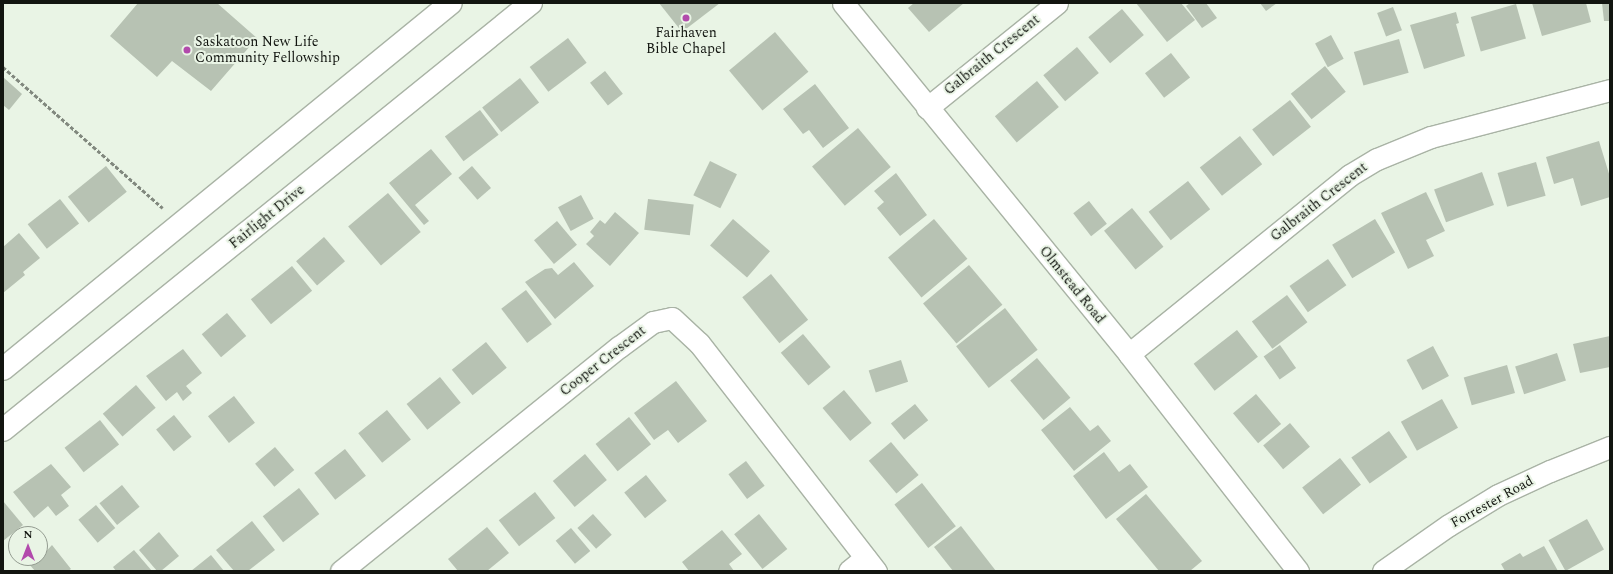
<!DOCTYPE html>
<html>
<head>
<meta charset="utf-8">
<style>
  body { margin:0 }
  #map { position:relative; width:1613px; height:574px; overflow:hidden; background:#e9f4e5; font-family:Spectral,serif }
  div>[style] { position:absolute }
  [style*='--x'] { left:calc(var(--x)*1px); top:calc(var(--y)*1px); width:calc(var(--w)*1px); rotate:calc(var(--a)*1deg) }
  .building>* { inset:0; background:#b7c2b3; transform-origin:0 0 }
  .path>* { height:2.5px; margin-top:-1.25px; transform-origin:0; background:repeating-linear-gradient(90deg,#81887e 0 4px,transparent 0 6px) }
  .roads { filter:drop-shadow(1px 0 #a9b3a5) drop-shadow(-1px 0 #a9b3a5) drop-shadow(0 1px #a9b3a5) drop-shadow(0 -1px #a9b3a5) }
  .street>* { height:21px; margin:-10.5px; padding:0 10.5px; transform-origin:10.5px; border-radius:10.5px; background:#fff }
  .secondary>* { height:22px; margin:-11px; padding:0 11px; transform-origin:11px; border-radius:11px; background:#fff }
  .dots>* { width:11px; height:11px; translate:-50% -50%; box-sizing:border-box; border:2px solid #e9f4e5; border-radius:50% }
  span { translate:-50% -50%; white-space:nowrap; text-align:center; line-height:1.15; -webkit-text-stroke:4px #e9f4e5; paint-order:stroke }
  .poi-label { font-size:14px; color:#121510 }
  .left { translate:0 -50%; text-align:left }
  .street-label { font-size:14px; color:#121510 }
  .frame { position:absolute; inset:0; border:4px solid #121510; pointer-events:none }
  .north { position:absolute; left:8px; top:526px; width:40px; height:40px; box-sizing:border-box; background:#e9f4e5; border:1px solid #939b90; border-radius:50%; rotate:0deg; font-size:11px; font-weight:700; line-height:16px; text-align:center; color:#121510 }
  .north::after { content:''; display:block; margin:auto; width:14px; height:18px; background:#b24aac; clip-path:polygon(50% 0,100% 100%,50% 72%,0 100%) }
</style>
</head>
<body>
<div id="map">
  <div class="building">
    <i style="clip-path:polygon(138px 3px,217px 3px,257px 38px,211px 91px,172px 61px,157px 77px,110px 36px)"></i>
    <i style="clip-path:polygon(659px 3px,720px 3px,682px 32px)"></i>
    <i style="clip-path:polygon(914px 3px,964px 3px,929px 32px,908px 8px)"></i>
    <i style="clip-path:polygon(1136px 3px,1181px 3px,1195px 20px,1167px 42px)"></i>
    <i style="clip-path:polygon(1190px 3px,1206px 3px,1217px 18px,1202px 28px,1186px 6px)"></i>
    <i style="clip-path:polygon(1260px 3px,1277px 3px,1266px 11px)"></i>
    <i style="clip-path:polygon(1532px 3px,1586px 3px,1591px 22px,1542px 36px)"></i>
    <i style="clip-path:polygon(1602px 3px,1610px 3px,1610px 21px,1604px 21px)"></i>
    <i style="left:1516px;top:4px;width:36px;height:47px;rotate:74deg"></i>
    <i style="left:1393px;top:7px;width:25px;height:17px;rotate:69deg"></i>
    <i style="left:1122px;top:9px;width:34px;height:44px;rotate:50deg"></i>
    <i style="clip-path:polygon(1456px 12px,1459px 23px,1456px 24px,1465px 56px,1424px 69px,1410px 25px)"></i>
    <i style="left:775px;top:32px;width:52px;height:60px;rotate:50deg"></i>
    <i style="left:1331px;top:35px;width:27px;height:18px;rotate:62deg"></i>
    <i style="left:568px;top:38px;width:31px;height:48px;rotate:53deg"></i>
    <i style="left:1399px;top:39px;width:35px;height:47px;rotate:74deg"></i>
    <i style="left:1077px;top:47px;width:34px;height:44px;rotate:50deg"></i>
    <i style="left:1171px;top:53px;width:31px;height:33px;rotate:52deg"></i>
    <i style="left:1325px;top:66px;width:33px;height:44px;rotate:51deg"></i>
    <i style="left:605px;top:71px;width:29px;height:19px;rotate:52deg"></i>
    <i style="clip-path:polygon(3px 77px,22px 94px,9px 110px,3px 105px)"></i>
    <i style="left:520px;top:78px;width:31px;height:48px;rotate:52deg"></i>
    <i style="left:1037px;top:81px;width:34px;height:55px;rotate:50deg"></i>
    <i style="clip-path:polygon(815px 84px,849px 128px,823px 148px,809px 130px,803px 134px,783px 109px)"></i>
    <i style="left:1290px;top:100px;width:34px;height:48px;rotate:52deg"></i>
    <i style="left:480px;top:110px;width:31px;height:44px;rotate:53deg"></i>
    <i style="left:858px;top:128px;width:51px;height:60px;rotate:50deg"></i>
    <i style="left:1240px;top:136px;width:36px;height:51px;rotate:52deg"></i>
    <i style="clip-path:polygon(1599px 141px,1610px 177px,1610px 197px,1581px 206px,1573px 178px,1554px 184px,1546px 157px)"></i>
    <i style="clip-path:polygon(431px 149px,452px 174px,415px 205px,429px 221px,424px 225px,389px 183px)"></i>
    <i style="left:710px;top:161px;width:30px;height:38px;rotate:26deg"></i>
    <i style="left:1536px;top:162px;width:35px;height:40px;rotate:74deg"></i>
    <i style="left:106px;top:166px;width:33px;height:49px;rotate:51deg"></i>
    <i style="left:472px;top:166px;width:29px;height:18px;rotate:49deg"></i>
    <i style="left:1482px;top:172px;width:35px;height:51px;rotate:70deg"></i>
    <i style="clip-path:polygon(896px 173px,927px 215px,900px 236px,877px 208px,884px 202px,874px 191px)"></i>
    <i style="left:1188px;top:181px;width:36px;height:50px;rotate:52deg"></i>
    <i style="clip-path:polygon(1426px 192px,1445px 231px,1426px 240px,1434px 256px,1408px 269px,1381px 213px)"></i>
    <i style="left:388px;top:193px;width:51px;height:52px;rotate:50deg"></i>
    <i style="left:581px;top:195px;width:27px;height:26px;rotate:62deg"></i>
    <i style="left:60px;top:199px;width:31px;height:41px;rotate:52deg"></i>
    <i style="left:648px;top:199px;width:46px;height:31px;rotate:7deg"></i>
    <i style="left:1089px;top:201px;width:29px;height:20px;rotate:52deg"></i>
    <i style="left:1132px;top:208px;width:50px;height:36px;rotate:51deg"></i>
    <i style="clip-path:polygon(615px 212px,639px 233px,610px 266px,586px 244px,594px 236px,590px 232px,600px 220px,605px 224px)"></i>
    <i style="left:733px;top:219px;width:49px;height:35px;rotate:41deg"></i>
    <i style="left:934px;top:219px;width:52px;height:60px;rotate:50deg"></i>
    <i style="left:1375px;top:219px;width:39px;height:50px;rotate:59deg"></i>
    <i style="left:557px;top:221px;width:31px;height:30px;rotate:50deg"></i>
    <i style="clip-path:polygon(19px 233px,40px 258px,23px 272px,25px 275px,3px 293px,3px 247px)"></i>
    <i style="left:324px;top:237px;width:32px;height:37px;rotate:49deg"></i>
    <i style="left:1328px;top:259px;width:32px;height:47px;rotate:55deg"></i>
    <i style="clip-path:polygon(574px 262px,594px 286px,555px 319px,525px 282px,545px 269px,552px 268px,558px 275px)"></i>
    <i style="left:969px;top:265px;width:52px;height:60px;rotate:50deg"></i>
    <i style="left:292px;top:266px;width:32px;height:53px;rotate:51deg"></i>
    <i style="left:771px;top:274px;width:59px;height:37px;rotate:51deg"></i>
    <i style="left:526px;top:290px;width:43px;height:31px;rotate:53deg"></i>
    <i style="left:1287px;top:295px;width:34px;height:44px;rotate:53deg"></i>
    <i style="left:1005px;top:308px;width:53px;height:62px;rotate:52deg"></i>
    <i style="left:227px;top:313px;width:30px;height:33px;rotate:50deg"></i>
    <i style="left:1237px;top:330px;width:34px;height:55px;rotate:52deg"></i>
    <i style="left:803px;top:334px;width:43px;height:29px;rotate:50deg"></i>
    <i style="clip-path:polygon(1610px 336px,1610px 367px,1580px 373px,1573px 344px)"></i>
    <i style="left:486px;top:342px;width:33px;height:44px;rotate:51deg"></i>
    <i style="left:1280px;top:345px;width:28px;height:20px;rotate:55deg"></i>
    <i style="left:1433px;top:346px;width:34px;height:30px;rotate:62deg"></i>
    <i style="clip-path:polygon(183px 349px,202px 373px,186px 386px,192px 393px,183px 401px,177px 392px,166px 401px,146px 376px)"></i>
    <i style="left:1557px;top:353px;width:29px;height:44px;rotate:72deg"></i>
    <i style="left:1037px;top:358px;width:52px;height:35px;rotate:50deg"></i>
    <i style="left:901px;top:360px;width:23px;height:34px;rotate:72deg"></i>
    <i style="left:1507px;top:365px;width:29px;height:45px;rotate:74deg"></i>
    <i style="left:440px;top:377px;width:33px;height:43px;rotate:51deg"></i>
    <i style="clip-path:polygon(676px 381px,707px 421px,678px 443px,668px 430px,654px 440px,634px 413px)"></i>
    <i style="left:136px;top:385px;width:30px;height:44px;rotate:49deg"></i>
    <i style="left:844px;top:390px;width:43px;height:28px;rotate:50deg"></i>
    <i style="left:1256px;top:394px;width:39px;height:30px;rotate:50deg"></i>
    <i style="left:234px;top:396px;width:34px;height:33px;rotate:52deg"></i>
    <i style="left:1442px;top:399px;width:33px;height:47px;rotate:61deg"></i>
    <i style="left:915px;top:404px;width:21px;height:31px;rotate:51deg"></i>
    <i style="clip-path:polygon(1070px 407px,1090px 431px,1098px 425px,1111px 441px,1074px 471px,1041px 430px)"></i>
    <i style="left:387px;top:410px;width:38px;height:37px;rotate:51deg"></i>
    <i style="left:174px;top:415px;width:28px;height:23px;rotate:51deg"></i>
    <i style="left:629px;top:417px;width:35px;height:43px;rotate:51deg"></i>
    <i style="left:100px;top:420px;width:31px;height:45px;rotate:52deg"></i>
    <i style="left:1290px;top:423px;width:31px;height:35px;rotate:50deg"></i>
    <i style="left:1389px;top:431px;width:32px;height:46px;rotate:55deg"></i>
    <i style="left:891px;top:442px;width:43px;height:29px;rotate:50deg"></i>
    <i style="left:275px;top:447px;width:30px;height:26px;rotate:50deg"></i>
    <i style="left:345px;top:449px;width:34px;height:39px;rotate:52deg"></i>
    <i style="clip-path:polygon(1104px 452px,1119px 472px,1130px 464px,1148px 487px,1106px 519px,1073px 476px)"></i>
    <i style="left:585px;top:454px;width:34px;height:42px;rotate:50deg"></i>
    <i style="left:1340px;top:458px;width:34px;height:48px;rotate:52deg"></i>
    <i style="left:746px;top:461px;width:31px;height:22px;rotate:53deg"></i>
    <i style="clip-path:polygon(51px 464px,71px 487px,61px 495px,69px 506px,56px 516px,48px 506px,34px 518px,13px 492px)"></i>
    <i style="left:646px;top:475px;width:33px;height:28px;rotate:51deg"></i>
    <i style="left:922px;top:483px;width:55px;height:35px;rotate:52deg"></i>
    <i style="left:122px;top:485px;width:28px;height:29px;rotate:51deg"></i>
    <i style="left:299px;top:488px;width:33px;height:46px;rotate:52deg"></i>
    <i style="left:535px;top:492px;width:33px;height:46px;rotate:52deg"></i>
    <i style="clip-path:polygon(1146px 494px,1202px 561px,1190px 571px,1159px 571px,1116px 519px)"></i>
    <i style="clip-path:polygon(3px 501px,23px 525px,3px 541px)"></i>
    <i style="left:96px;top:505px;width:30px;height:23px;rotate:50deg"></i>
    <i style="left:593px;top:514px;width:28px;height:21px;rotate:48deg"></i>
    <i style="left:759px;top:514px;width:45px;height:32px;rotate:51deg"></i>
    <i style="left:1587px;top:519px;width:35px;height:44px;rotate:61deg"></i>
    <i style="clip-path:polygon(252px 521px,275px 550px,248px 571px,234px 571px,216px 550px)"></i>
    <i style="clip-path:polygon(961px 526px,996px 571px,953px 571px,934px 547px)"></i>
    <i style="clip-path:polygon(487px 527px,509px 553px,487px 571px,458px 571px,448px 559px)"></i>
    <i style="left:571px;top:528px;width:30px;height:20px;rotate:50deg"></i>
    <i style="clip-path:polygon(722px 530px,742px 554px,729px 564px,734px 571px,689px 571px,682px 562px)"></i>
    <i style="clip-path:polygon(159px 532px,179px 556px,161px 571px,157px 571px,139px 550px)"></i>
    <i style="clip-path:polygon(52px 545px,71px 569px,68px 571px,35px 571px,29px 564px,40px 558px)"></i>
    <i style="clip-path:polygon(1544px 546px,1558px 571px,1505px 571px,1501px 564px,1520px 553px,1523px 557px)"></i>
    <i style="clip-path:polygon(134px 550px,152px 571px,116px 571px,113px 567px)"></i>
    <i style="clip-path:polygon(211px 555px,224px 571px,191px 571px)"></i>
  </div>
  <div class="path">
    <i style="--x:3;--y:67;--w:213;--a:41.4"></i>
  </div>
  <div class="roads">
    <div class="street">
      <i style="--x:843;--y:3;--w:453;--a:50.8"></i>
      <i style="--x:1129;--y:354;--w:275;--a:52.1"></i>
      <i style="--x:927;--y:108;--w:167;--a:-38.9"></i>
      <i style="--x:1129;--y:354;--w:284;--a:-39"></i>
      <i style="--x:1350;--y:175;--w:31;--a:-31"></i>
      <i style="--x:1377;--y:159;--w:58;--a:-22.2"></i>
      <i style="--x:1431;--y:137;--w:185;--a:-14.7"></i>
      <i style="--x:341;--y:571;--w:357;--a:-38.9"></i>
      <i style="--x:619;--y:347;--w:42;--a:-36.3"></i>
      <i style="--x:653;--y:322;--w:19;--a:-12"></i>
      <i style="--x:672;--y:318;--w:37;--a:43"></i>
      <i style="--x:699;--y:343;--w:289;--a:52.2"></i>
      <i style="--x:849;--y:571;--w:21;--a:-39"></i>
      <i style="--x:1383;--y:571;--w:80;--a:-34.9"></i>
      <i style="--x:1449;--y:525;--w:57;--a:-31.5"></i>
      <i style="--x:1498;--y:495;--w:57;--a:-24.8"></i>
      <i style="--x:1550;--y:471;--w:65;--a:-21.8"></i>
    </div>
    <div class="secondary">
      <i style="--x:3;--y:369;--w:578;--a:-39.25"></i>
      <i style="--x:3;--y:430;--w:679;--a:-38.96"></i>
    </div>
  </div>
  <div class="dots">
    <i style="left:686px;top:18px;background:#b24aac"></i>
    <i style="left:187px;top:50px;background:#b24aac"></i>
  </div>
  <div class="poi-label">
    <span style="left:686px;top:41px">Fairhaven<br>Bible Chapel</span>
    <span class="left" style="left:195px;top:50px">Saskatoon New Life<br>Community Fellowship</span>
  </div>
  <div class="street-label">
    <span style="left:992px;top:55px;rotate:-39deg">Galbraith Crescent</span>
    <span style="left:1319px;top:202px;rotate:-38deg">Galbraith Crescent</span>
    <span style="left:267px;top:217px;rotate:-39deg">Fairlight Drive</span>
    <span style="left:1072px;top:285px;rotate:51deg">Olmstead Road</span>
    <span style="left:603px;top:361px;rotate:-38deg">Cooper Crescent</span>
    <span style="left:1492px;top:502px;rotate:-29deg">Forrester Road</span>
  </div>
  <div class="frame"></div>
  <div class="north">N</div>
</div>
</body>
</html>
